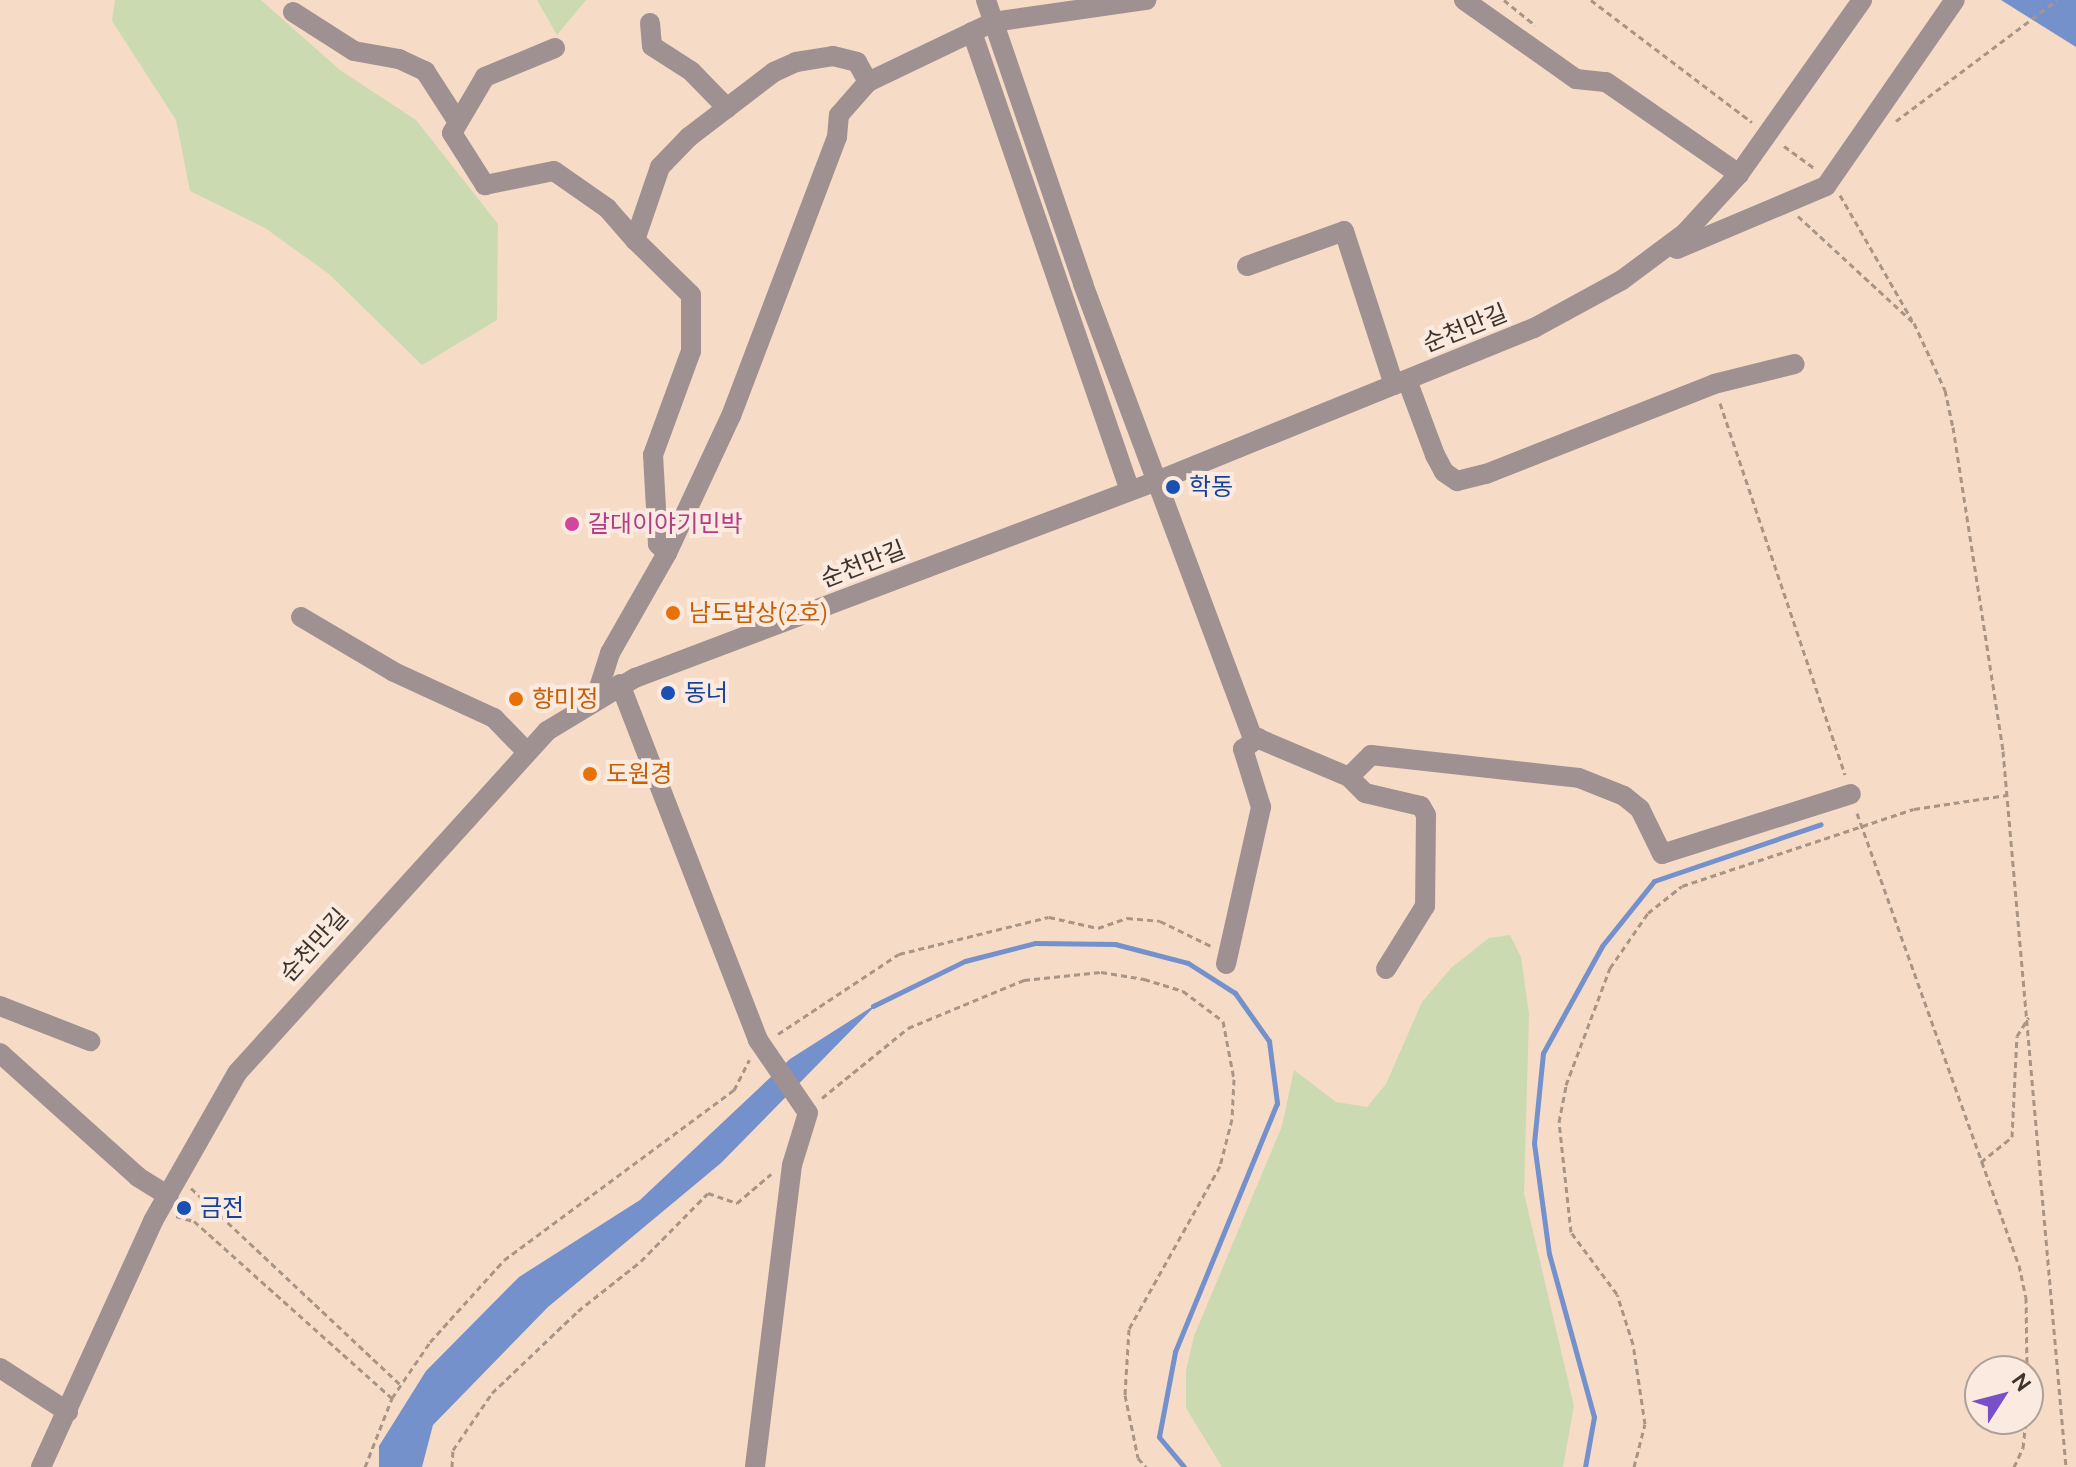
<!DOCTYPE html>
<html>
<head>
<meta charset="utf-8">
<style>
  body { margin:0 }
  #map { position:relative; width:2076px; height:1467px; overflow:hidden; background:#f6dbc7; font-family:Ubuntu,"Noto Sans KR",sans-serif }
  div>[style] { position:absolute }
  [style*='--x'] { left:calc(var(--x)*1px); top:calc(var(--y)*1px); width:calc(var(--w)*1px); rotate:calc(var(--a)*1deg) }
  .green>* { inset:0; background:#ccdab1 }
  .water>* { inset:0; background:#7491cb }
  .stream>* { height:5px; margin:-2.5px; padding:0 2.5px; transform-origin:2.5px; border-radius:2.5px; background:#7491cb }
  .path>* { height:3px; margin-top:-1.5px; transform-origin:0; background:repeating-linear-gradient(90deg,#a89586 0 6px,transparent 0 10px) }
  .minor>* { height:20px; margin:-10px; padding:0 10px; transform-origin:10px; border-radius:10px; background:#9f9091 }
  .dots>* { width:22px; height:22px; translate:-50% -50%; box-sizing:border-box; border:4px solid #fbeadf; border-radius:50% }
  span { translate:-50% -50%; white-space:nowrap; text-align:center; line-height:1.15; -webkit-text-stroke:8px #fbeadf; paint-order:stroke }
  .street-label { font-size:24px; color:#3e342c }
  .transit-label { font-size:24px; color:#164399 }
  .left { translate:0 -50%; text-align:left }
  .hotel-label { font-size:24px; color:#b23c85 }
  .food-label { font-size:24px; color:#c56008 }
  .north { position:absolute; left:1964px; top:1355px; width:80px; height:80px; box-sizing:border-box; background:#fbeadf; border:2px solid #afa197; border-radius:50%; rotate:54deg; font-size:22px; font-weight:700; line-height:32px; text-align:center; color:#3e342c }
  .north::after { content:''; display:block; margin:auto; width:28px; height:36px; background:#7a50c9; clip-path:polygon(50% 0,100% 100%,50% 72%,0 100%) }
</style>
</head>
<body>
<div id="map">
  <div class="green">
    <i style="clip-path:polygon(115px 0,261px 0,340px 70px,416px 120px,498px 224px,497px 320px,422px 365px,329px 274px,265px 228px,190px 191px,176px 120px,112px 21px)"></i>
    <i style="clip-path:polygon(537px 0,586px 0,557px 35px)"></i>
    <i style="clip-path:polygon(1510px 935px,1521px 957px,1529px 1014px,1524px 1193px,1574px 1406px,1563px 1467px,1222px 1467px,1186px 1408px,1186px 1371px,1194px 1336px,1282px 1126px,1294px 1070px,1336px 1102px,1367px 1107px,1386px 1084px,1422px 1002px,1451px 968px,1489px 938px)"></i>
  </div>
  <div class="water">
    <i style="clip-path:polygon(2001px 0,2076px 0,2076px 47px)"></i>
    <i style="clip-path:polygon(878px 1003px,721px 1163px,548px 1307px,433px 1425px,422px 1467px,379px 1467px,379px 1446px,426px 1371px,519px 1277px,640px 1200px,790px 1059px)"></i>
  </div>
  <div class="stream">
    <i style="--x:873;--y:1006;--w:102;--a:-26.1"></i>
    <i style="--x:965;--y:961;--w:72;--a:-14.4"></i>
    <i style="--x:1035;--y:943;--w:80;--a:0.7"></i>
    <i style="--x:1115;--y:944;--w:75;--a:14.6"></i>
    <i style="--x:1188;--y:963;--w:56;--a:32.6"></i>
    <i style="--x:1235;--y:993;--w:59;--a:54.7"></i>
    <i style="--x:1269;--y:1041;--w:63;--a:82.6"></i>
    <i style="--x:1277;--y:1103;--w:269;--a:112.3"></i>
    <i style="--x:1175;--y:1352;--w:86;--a:100.7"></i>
    <i style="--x:1159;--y:1437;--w:39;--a:50"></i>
    <i style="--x:1585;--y:1467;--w:51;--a:-79.8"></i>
    <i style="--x:1594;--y:1417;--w:169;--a:-105.4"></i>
    <i style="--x:1549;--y:1254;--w:112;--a:-97.7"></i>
    <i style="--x:1534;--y:1143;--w:90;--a:-84.3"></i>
    <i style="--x:1543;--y:1053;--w:122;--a:-61.1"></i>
    <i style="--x:1602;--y:946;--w:83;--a:-51.3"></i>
    <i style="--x:1654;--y:881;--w:176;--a:-18.8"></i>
  </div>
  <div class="path">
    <i style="--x:1504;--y:0;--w:40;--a:39"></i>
    <i style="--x:1591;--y:0;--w:202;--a:37.2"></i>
    <i style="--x:1896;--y:121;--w:201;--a:-36.9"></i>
    <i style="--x:1784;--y:146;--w:39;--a:36"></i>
    <i style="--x:1840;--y:195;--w:144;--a:60.1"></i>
    <i style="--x:1798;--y:216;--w:158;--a:42.7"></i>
    <i style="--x:1914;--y:323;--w:74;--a:65.2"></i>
    <i style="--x:1945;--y:390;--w:38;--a:78"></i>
    <i style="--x:1953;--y:427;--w:328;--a:81.2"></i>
    <i style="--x:2003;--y:751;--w:719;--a:84.97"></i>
    <i style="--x:1720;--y:403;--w:392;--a:71.4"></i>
    <i style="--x:1857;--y:813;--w:480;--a:70.3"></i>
    <i style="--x:2019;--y:1265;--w:33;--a:78"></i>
    <i style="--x:2026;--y:1297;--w:74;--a:89.2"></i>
    <i style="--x:778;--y:1034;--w:145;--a:-33.5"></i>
    <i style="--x:899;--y:954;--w:154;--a:-13.9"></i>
    <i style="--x:1049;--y:917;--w:50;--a:12.7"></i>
    <i style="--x:1098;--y:928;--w:31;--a:-19"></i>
    <i style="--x:1127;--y:918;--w:33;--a:5"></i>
    <i style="--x:1160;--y:921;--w:57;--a:26.1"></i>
    <i style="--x:822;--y:1098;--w:111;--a:-39.1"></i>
    <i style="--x:908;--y:1028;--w:126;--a:-22.5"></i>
    <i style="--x:1024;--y:980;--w:77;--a:-5.9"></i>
    <i style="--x:1101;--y:972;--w:44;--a:9.2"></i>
    <i style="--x:1144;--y:979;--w:41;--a:17.1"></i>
    <i style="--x:1183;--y:991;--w:50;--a:36.9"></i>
    <i style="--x:1223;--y:1021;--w:59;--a:79.3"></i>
    <i style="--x:1234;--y:1079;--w:40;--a:92.9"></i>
    <i style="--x:1232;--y:1119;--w:49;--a:104.3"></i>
    <i style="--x:1220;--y:1166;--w:187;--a:119.2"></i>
    <i style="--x:1129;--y:1329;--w:66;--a:93.5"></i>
    <i style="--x:1125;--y:1395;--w:64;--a:78.3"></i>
    <i style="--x:1138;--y:1458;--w:12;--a:48"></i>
    <i style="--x:1981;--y:1162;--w:40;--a:-39"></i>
    <i style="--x:2012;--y:1137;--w:101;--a:-87.2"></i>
    <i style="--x:2017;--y:1036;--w:22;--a:-58"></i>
    <i style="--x:191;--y:1188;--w:288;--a:43.2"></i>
    <i style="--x:176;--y:1216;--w:19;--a:16"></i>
    <i style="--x:194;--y:1221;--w:266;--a:41.8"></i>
    <i style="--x:365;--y:1467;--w:74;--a:-68.6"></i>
    <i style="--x:392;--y:1398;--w:68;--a:-55.8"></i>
    <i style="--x:430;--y:1342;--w:110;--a:-47.9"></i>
    <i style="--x:504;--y:1260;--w:286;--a:-36.5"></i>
    <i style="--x:734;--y:1090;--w:34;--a:-63"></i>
    <i style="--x:452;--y:1467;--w:17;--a:-87"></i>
    <i style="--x:453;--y:1450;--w:69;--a:-55.6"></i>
    <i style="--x:492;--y:1393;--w:119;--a:-43.6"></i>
    <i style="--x:578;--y:1311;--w:80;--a:-38.4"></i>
    <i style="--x:641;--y:1261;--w:95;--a:-45.4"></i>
    <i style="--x:708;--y:1193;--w:31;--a:19"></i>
    <i style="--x:737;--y:1203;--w:45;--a:-40.5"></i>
    <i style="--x:1634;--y:1467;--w:44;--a:-75.7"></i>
    <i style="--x:1645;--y:1424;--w:81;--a:-98.5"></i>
    <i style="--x:1633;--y:1344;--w:52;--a:-107.7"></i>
    <i style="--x:1617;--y:1294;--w:77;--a:-126.6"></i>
    <i style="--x:1571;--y:1232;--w:111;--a:-96.2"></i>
    <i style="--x:1559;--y:1122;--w:38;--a:-79"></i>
    <i style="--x:1566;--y:1085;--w:125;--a:-69.4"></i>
    <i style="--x:1610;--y:968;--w:67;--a:-55.4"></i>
    <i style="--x:1648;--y:913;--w:43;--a:-38.5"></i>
    <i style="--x:1682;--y:886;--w:244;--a:-18.4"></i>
    <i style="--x:1914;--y:809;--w:94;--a:-8.6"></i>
    <i style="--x:2014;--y:1467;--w:21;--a:-65"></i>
    <i style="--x:2023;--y:1448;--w:29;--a:-84"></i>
  </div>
  <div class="minor">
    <i style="--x:986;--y:0;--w:300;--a:71.1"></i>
    <i style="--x:1083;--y:284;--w:483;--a:69.5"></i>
    <i style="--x:1252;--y:736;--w:105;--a:22.9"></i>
    <i style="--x:1349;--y:777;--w:31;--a:-45"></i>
    <i style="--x:1371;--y:755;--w:209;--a:6.3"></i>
    <i style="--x:1579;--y:778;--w:48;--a:21.8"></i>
    <i style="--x:1624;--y:796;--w:21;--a:39"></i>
    <i style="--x:1640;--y:809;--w:50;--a:63.9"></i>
    <i style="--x:1662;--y:854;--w:198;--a:-17.6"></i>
    <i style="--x:1464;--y:0;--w:137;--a:35.2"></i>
    <i style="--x:1576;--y:79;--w:30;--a:6"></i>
    <i style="--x:1606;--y:82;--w:162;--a:34.7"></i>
    <i style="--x:293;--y:12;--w:72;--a:32.6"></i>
    <i style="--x:354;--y:51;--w:46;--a:10.1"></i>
    <i style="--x:399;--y:59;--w:29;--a:25"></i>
    <i style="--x:425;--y:71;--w:61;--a:57.1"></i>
    <i style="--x:650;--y:23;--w:23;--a:85"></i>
    <i style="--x:652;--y:46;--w:46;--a:32.7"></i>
    <i style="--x:691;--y:71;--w:52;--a:45.8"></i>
    <i style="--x:972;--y:32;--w:485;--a:71"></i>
    <i style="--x:555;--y:48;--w:76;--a:157.5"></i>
    <i style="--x:485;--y:77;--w:65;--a:120.5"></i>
    <i style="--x:452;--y:133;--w:62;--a:57.6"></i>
    <i style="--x:485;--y:185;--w:70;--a:-11.5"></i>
    <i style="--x:554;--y:171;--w:65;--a:34.9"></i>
    <i style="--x:607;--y:208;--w:43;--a:48.8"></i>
    <i style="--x:1677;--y:249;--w:162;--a:-22.9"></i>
    <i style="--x:1826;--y:186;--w:226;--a:-55.3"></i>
    <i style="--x:1247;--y:266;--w:103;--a:-19.8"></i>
    <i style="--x:1344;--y:231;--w:162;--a:72"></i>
    <i style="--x:1407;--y:380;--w:80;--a:69.5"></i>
    <i style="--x:1435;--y:455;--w:19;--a:62"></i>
    <i style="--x:1444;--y:472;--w:16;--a:35"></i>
    <i style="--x:1457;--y:481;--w:30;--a:-14"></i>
    <i style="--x:1486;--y:474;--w:245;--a:-21.5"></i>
    <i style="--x:1714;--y:384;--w:83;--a:-13.9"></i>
    <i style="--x:667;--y:553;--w:151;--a:-65"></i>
    <i style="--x:731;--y:416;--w:298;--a:-69.2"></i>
    <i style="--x:837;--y:137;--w:22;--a:-85"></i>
    <i style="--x:839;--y:115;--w:44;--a:-48.7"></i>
    <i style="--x:301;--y:617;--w:108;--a:30.6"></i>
    <i style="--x:394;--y:672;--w:110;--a:24.7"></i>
    <i style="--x:494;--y:718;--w:46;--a:45.9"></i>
    <i style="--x:620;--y:684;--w:382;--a:68.8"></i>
    <i style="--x:758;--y:1040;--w:88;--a:55.6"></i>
    <i style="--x:808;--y:1113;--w:54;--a:107.1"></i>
    <i style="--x:792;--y:1165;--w:304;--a:97"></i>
    <i style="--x:596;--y:697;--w:46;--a:-72.3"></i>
    <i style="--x:610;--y:653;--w:115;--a:-60.3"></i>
    <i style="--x:667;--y:553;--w:13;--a:-135"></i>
    <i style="--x:658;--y:544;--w:89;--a:-93.2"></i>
    <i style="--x:653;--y:455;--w:111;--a:-69.9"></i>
    <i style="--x:691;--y:351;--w:56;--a:-90"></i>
    <i style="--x:691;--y:295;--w:78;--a:-135.5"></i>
    <i style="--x:635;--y:240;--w:77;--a:-71.1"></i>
    <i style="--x:660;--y:167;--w:42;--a:-46"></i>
    <i style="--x:689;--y:137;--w:107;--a:-37.4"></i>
    <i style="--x:774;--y:72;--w:24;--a:-24"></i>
    <i style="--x:796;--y:62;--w:37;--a:-9"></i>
    <i style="--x:833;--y:56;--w:25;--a:14"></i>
    <i style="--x:857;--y:62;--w:23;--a:61"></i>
    <i style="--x:868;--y:82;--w:139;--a:-25.6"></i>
    <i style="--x:993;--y:22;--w:155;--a:-8.2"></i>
    <i style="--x:1349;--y:777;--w:23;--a:45"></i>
    <i style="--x:1365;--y:793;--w:57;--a:13.1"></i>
    <i style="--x:1421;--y:806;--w:10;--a:61"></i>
    <i style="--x:1426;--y:815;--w:91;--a:90.6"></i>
    <i style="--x:1425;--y:906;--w:74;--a:121.8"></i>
    <i style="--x:1226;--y:964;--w:161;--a:-77.4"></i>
    <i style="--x:1261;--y:807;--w:61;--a:-107.2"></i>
    <i style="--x:1243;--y:749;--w:19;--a:-36"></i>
    <i style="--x:0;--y:1006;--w:97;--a:21.3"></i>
    <i style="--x:0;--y:1053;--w:186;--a:41.9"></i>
    <i style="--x:138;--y:1177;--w:36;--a:32"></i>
    <i style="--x:0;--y:1368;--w:81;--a:32.9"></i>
    <i style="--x:41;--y:1467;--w:270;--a:-65.5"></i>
    <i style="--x:153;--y:1221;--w:170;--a:-60.4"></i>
    <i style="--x:237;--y:1073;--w:462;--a:-47.8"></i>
    <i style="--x:547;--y:731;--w:103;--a:-31.1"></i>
    <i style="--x:635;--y:678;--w:558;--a:-20.68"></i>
    <i style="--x:1157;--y:481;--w:407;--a:-22.1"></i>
    <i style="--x:1534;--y:328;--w:100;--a:-28.6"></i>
    <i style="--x:1622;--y:280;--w:79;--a:-36.7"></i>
    <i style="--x:1685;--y:233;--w:80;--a:-47.5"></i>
    <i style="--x:1739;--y:174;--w:213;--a:-54.7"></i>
  </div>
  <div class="dots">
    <i style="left:1173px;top:487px;background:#1a4fb4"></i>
    <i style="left:572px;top:524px;background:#d1479c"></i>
    <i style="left:673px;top:613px;background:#e8710a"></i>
    <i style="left:668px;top:693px;background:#1a4fb4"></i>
    <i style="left:516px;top:699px;background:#e8710a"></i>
    <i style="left:590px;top:774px;background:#e8710a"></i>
    <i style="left:184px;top:1208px;background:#1a4fb4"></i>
  </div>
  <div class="street-label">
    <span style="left:1465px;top:328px;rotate:-22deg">순천만길</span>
    <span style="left:863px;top:564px;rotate:-21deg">순천만길</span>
    <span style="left:314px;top:945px;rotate:-48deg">순천만길</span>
  </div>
  <div class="transit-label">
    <span class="left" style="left:1189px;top:487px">학동</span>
    <span class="left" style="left:684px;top:693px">동너</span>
    <span class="left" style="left:200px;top:1208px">금전</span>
  </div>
  <div class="hotel-label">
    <span class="left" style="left:588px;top:524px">갈대이야기민박</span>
  </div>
  <div class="food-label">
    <span class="left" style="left:689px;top:613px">남도밥상(2호)</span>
    <span class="left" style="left:532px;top:699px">향미정</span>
    <span class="left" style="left:606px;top:774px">도원경</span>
  </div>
  <div class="north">N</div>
</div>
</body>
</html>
